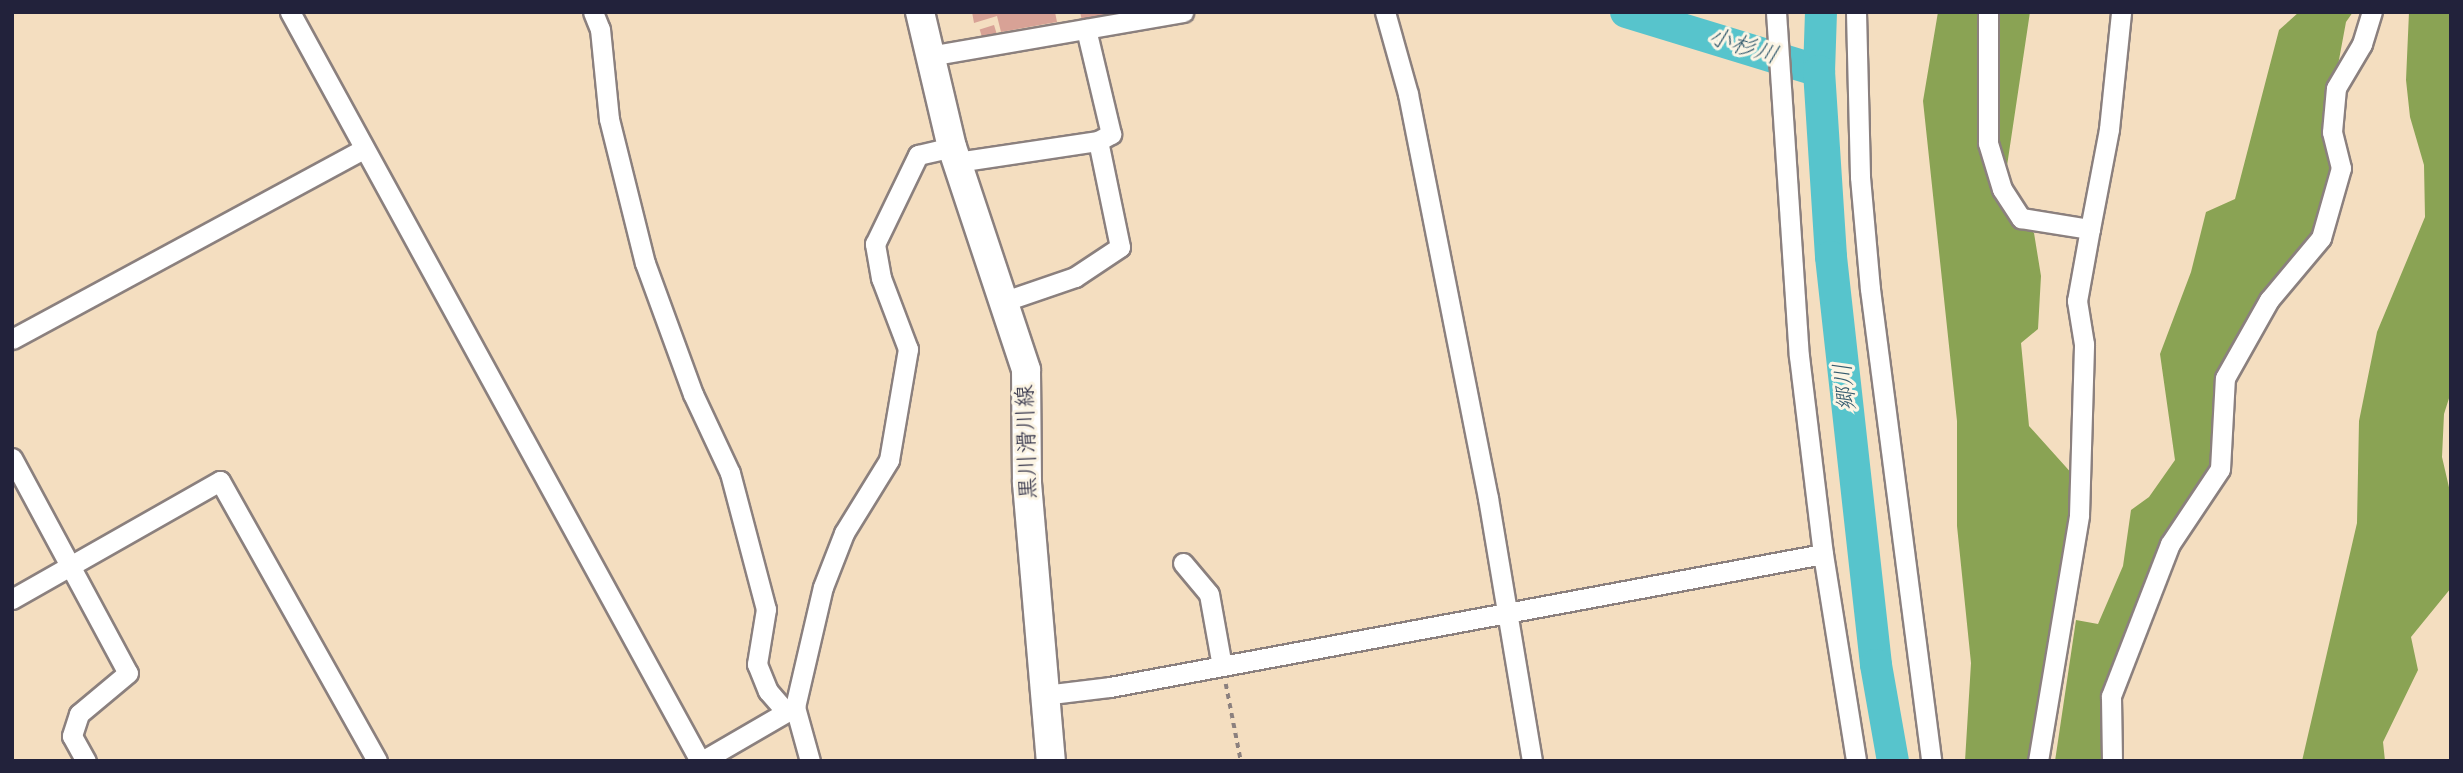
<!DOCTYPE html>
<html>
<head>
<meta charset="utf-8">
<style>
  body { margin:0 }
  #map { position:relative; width:2463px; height:773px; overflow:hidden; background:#f4dec0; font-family:Mynerve,"Klee One",sans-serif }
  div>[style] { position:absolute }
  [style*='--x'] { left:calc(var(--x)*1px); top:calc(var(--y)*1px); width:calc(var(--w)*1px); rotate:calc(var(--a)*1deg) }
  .forest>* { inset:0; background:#8aa354 }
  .river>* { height:32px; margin:-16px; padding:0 16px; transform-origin:16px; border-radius:16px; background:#57c4cc }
  .building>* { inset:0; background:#d8a296; transform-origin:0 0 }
  .path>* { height:3.5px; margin-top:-1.75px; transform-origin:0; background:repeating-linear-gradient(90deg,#8b807e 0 5px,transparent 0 10px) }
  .roads { filter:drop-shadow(2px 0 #8b807e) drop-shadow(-2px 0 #8b807e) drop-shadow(0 2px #8b807e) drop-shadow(0 -2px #8b807e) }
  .street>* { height:19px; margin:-9.5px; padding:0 9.5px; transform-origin:9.5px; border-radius:9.5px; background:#fff }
  .secondary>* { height:28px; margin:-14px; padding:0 14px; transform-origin:14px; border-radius:14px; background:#fff }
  span { translate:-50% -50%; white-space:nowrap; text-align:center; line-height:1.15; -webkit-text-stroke:6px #fcf5e5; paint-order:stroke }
  .street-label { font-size:23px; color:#22223b }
  .water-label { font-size:24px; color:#355b6e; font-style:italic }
  .frame { position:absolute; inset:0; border:14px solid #22223b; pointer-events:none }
</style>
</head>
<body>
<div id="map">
  <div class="forest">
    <i style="clip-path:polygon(1938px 12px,2030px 12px,2001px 206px,2034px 233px,2041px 276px,2038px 329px,2021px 343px,2029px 426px,2074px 476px,2054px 636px,2028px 761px,1965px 761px,1971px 663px,1957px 526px,1957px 421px,1923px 101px)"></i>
    <i style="clip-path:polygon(2299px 12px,2353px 12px,2346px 22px,2328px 119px,2342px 194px,2234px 376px,2229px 421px,2121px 703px,2120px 761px,2055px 761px,2076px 620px,2098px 624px,2123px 566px,2131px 510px,2149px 497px,2175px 460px,2160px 354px,2191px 272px,2206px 212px,2235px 199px,2279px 30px)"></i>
    <i style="clip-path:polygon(2409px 12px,2451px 12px,2451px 392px,2444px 414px,2442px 457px,2451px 496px,2451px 588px,2411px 637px,2418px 670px,2383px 742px,2385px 761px,2302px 761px,2357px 523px,2359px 421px,2377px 332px,2425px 217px,2424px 165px,2410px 117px,2406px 80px)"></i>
  </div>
  <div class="river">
    <i style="--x:1626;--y:12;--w:202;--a:17"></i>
    <i style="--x:1821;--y:12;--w:59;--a:91.9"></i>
    <i style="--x:1819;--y:71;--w:186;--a:86.3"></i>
    <i style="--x:1831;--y:257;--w:410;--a:83.7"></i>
    <i style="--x:1876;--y:665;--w:97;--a:80"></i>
  </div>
  <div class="building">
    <i style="clip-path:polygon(972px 12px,1055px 12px,1057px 22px,1001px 32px,997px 16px,974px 23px)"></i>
    <i style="clip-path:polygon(1080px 12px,1115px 12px,1116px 13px,1082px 21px)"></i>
    <i style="left:994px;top:25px;width:10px;height:15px;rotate:73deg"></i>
  </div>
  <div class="path">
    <i style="--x:1226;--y:684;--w:78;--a:79"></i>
  </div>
  <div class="roads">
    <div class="street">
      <i style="--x:290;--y:12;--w:854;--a:61.3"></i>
      <i style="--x:593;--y:12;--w:18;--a:68"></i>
      <i style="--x:600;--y:29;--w:90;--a:84.3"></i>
      <i style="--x:609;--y:119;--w:148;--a:76"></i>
      <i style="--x:645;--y:263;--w:140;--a:69.9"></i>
      <i style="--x:693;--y:394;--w:87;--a:64.9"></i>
      <i style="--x:730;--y:473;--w:141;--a:75.2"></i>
      <i style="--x:766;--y:609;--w:56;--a:99.3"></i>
      <i style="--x:757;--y:664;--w:29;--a:68"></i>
      <i style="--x:768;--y:691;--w:28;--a:49"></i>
      <i style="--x:1385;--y:12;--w:85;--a:74.3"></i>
      <i style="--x:1408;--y:94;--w:412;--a:78.8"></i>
      <i style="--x:1488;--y:498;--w:267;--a:80.5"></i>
      <i style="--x:1776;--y:12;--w:345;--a:86.2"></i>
      <i style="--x:1799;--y:356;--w:199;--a:83.1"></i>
      <i style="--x:1823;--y:554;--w:210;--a:80.9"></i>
      <i style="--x:1856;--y:12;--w:165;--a:88.6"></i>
      <i style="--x:1860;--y:177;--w:112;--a:84.9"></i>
      <i style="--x:1870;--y:289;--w:476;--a:82.6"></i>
      <i style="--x:1988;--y:12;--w:131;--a:90"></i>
      <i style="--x:1988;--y:143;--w:48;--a:73.1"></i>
      <i style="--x:2002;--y:189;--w:35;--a:57"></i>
      <i style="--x:2021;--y:218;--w:70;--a:9.1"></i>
      <i style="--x:2090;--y:229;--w:102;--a:-79.2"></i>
      <i style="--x:2109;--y:129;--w:118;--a:-84.1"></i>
      <i style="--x:929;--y:56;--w:258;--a:-9.8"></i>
      <i style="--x:957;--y:162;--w:143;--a:-8.5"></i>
      <i style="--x:1098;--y:141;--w:15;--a:-28"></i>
      <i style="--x:1111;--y:134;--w:108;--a:-103.4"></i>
      <i style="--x:1005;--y:301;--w:74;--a:-18.9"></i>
      <i style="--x:1075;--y:277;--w:54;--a:-33.7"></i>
      <i style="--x:1120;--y:247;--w:108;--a:-101.7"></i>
      <i style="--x:12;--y:339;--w:400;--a:-28.4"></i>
      <i style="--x:12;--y:458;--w:244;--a:61.7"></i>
      <i style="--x:128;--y:673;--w:64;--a:140.1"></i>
      <i style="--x:79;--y:714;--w:23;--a:108"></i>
      <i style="--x:72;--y:736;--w:29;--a:61"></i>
      <i style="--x:1183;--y:563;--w:40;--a:50"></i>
      <i style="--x:1209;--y:594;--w:73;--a:79.8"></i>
      <i style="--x:12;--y:599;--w:239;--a:-29.6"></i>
      <i style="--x:220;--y:481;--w:321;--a:60.7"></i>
      <i style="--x:1044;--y:695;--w:66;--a:-6.9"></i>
      <i style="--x:1110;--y:687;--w:725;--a:-10.57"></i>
      <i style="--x:795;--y:707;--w:56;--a:74.5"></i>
      <i style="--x:702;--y:761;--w:108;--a:-30.1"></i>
      <i style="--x:795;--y:707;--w:123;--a:-76.9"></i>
      <i style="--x:823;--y:587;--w:58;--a:-68.7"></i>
      <i style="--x:844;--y:533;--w:86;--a:-58.3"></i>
      <i style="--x:889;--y:460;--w:113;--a:-80.3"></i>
      <i style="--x:908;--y:349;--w:76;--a:-110.8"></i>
      <i style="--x:881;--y:278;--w:35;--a:-100"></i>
      <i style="--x:875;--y:244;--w:99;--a:-64.2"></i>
      <i style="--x:918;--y:155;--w:35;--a:-13"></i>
      <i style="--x:2038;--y:761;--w:249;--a:-80.5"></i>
      <i style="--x:2079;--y:515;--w:171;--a:-88.3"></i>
      <i style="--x:2084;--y:344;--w:44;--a:-99.2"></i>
      <i style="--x:2077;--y:301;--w:73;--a:-79.8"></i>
      <i style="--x:2112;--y:761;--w:65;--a:-90.9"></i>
      <i style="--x:2111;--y:696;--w:163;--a:-68.8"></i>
      <i style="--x:2170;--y:544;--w:90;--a:-56.3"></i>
      <i style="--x:2220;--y:469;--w:91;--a:-86.9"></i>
      <i style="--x:2225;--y:378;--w:90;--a:-60.6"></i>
      <i style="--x:2269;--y:300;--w:81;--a:-50"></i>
      <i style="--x:2321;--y:238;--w:73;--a:-74.1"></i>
      <i style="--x:2341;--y:168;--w:37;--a:-104"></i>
      <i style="--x:2332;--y:132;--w:44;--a:-84.8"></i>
      <i style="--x:2336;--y:88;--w:51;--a:-59.4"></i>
      <i style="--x:2362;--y:44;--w:34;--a:-73"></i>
    </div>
    <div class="secondary">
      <i style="--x:920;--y:12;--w:139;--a:76.7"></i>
      <i style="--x:952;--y:147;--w:235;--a:71.6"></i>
      <i style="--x:1026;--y:370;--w:113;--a:89.5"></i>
      <i style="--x:1027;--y:483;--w:279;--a:85.1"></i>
    </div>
  </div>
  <div class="street-label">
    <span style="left:1028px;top:442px;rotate:-92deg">黒川滑川線</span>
  </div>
  <div class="water-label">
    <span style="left:1743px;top:47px;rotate:17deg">小杉川</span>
    <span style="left:1846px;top:387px;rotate:-96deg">郷川</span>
  </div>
  <div class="frame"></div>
</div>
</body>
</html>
